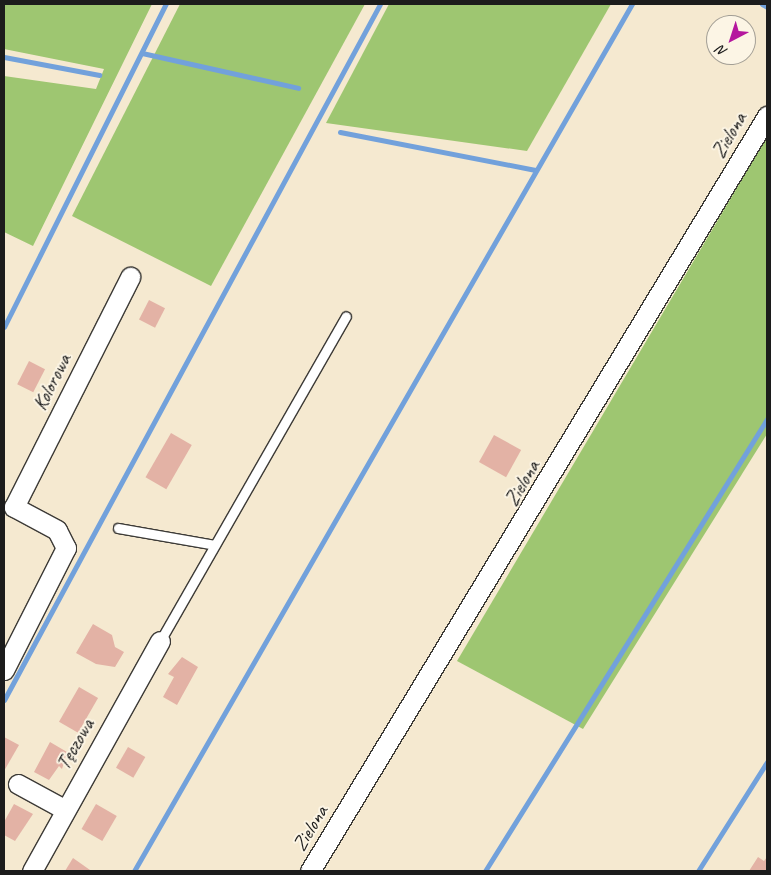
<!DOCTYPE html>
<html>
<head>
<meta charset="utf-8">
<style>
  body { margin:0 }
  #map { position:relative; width:771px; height:875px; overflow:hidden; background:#f5e9d0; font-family:Caveat,sans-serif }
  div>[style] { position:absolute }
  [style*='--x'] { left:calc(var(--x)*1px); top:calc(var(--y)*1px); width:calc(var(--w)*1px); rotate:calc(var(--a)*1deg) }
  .green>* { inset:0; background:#9ec671 }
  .stream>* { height:5px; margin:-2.5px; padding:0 2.5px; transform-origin:2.5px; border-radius:2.5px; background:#72a1db }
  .building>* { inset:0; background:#e3b2a5; transform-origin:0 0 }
  .roads { filter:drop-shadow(1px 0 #3d3b37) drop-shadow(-1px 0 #3d3b37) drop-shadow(0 1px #3d3b37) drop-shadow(0 -1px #3d3b37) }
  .service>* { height:9px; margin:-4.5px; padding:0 4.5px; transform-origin:4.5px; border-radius:4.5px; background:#fff }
  .minor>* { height:19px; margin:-9.5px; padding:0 9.5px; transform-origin:9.5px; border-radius:9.5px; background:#fff }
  span { translate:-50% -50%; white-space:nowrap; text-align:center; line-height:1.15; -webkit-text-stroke:4px #fcf5e5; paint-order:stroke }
  .street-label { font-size:20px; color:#1c1c1c }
  .frame { position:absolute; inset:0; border:5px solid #1c1c1c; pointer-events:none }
  .north { position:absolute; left:706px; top:15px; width:50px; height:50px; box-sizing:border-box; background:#fcf5e5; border:1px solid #a29e95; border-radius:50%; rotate:220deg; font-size:14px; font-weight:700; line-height:20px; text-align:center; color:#1c1c1c }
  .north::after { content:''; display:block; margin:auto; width:18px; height:22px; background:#b5179e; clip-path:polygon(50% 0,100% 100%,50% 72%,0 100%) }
</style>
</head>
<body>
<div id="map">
  <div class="green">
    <i style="clip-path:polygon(4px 4px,152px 4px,33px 246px,4px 232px,4px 76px,96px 89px,104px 69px,4px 49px)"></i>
    <i style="clip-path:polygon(180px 4px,365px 4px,211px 286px,72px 216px)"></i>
    <i style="clip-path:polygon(389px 4px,611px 4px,527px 151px,326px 123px)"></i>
    <i style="clip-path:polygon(767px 137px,767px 434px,583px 729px,457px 661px)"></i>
  </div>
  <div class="stream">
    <i style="--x:762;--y:4;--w:6;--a:31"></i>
    <i style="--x:142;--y:53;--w:160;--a:12.6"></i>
    <i style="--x:4;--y:57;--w:97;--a:10.7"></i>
    <i style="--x:340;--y:132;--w:199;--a:11"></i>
    <i style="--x:4;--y:327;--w:361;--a:-63.4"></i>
    <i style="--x:4;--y:700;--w:791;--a:-61.62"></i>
    <i style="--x:134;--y:871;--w:1000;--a:-60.13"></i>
    <i style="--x:485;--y:871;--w:533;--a:-58.04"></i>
    <i style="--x:698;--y:871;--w:129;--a:-57.7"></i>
  </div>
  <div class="building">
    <i style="left:149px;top:300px;width:18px;height:22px;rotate:27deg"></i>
    <i style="left:29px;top:361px;width:18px;height:26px;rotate:27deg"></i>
    <i style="left:171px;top:433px;width:24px;height:51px;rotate:30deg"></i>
    <i style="left:494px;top:435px;width:31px;height:31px;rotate:29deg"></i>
    <i style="clip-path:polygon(93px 624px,112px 635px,115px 647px,124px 652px,115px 667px,96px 664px,76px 653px)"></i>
    <i style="clip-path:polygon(182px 657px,198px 667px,177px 705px,163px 697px,174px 677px,168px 674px)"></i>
    <i style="left:79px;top:687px;width:22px;height:40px;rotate:30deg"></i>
    <i style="clip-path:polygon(4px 737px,19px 745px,4px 771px)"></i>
    <i style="clip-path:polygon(50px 742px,67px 752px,62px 769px,59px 766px,49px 780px,34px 772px)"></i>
    <i style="left:128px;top:747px;width:20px;height:24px;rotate:30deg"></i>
    <i style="clip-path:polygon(14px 804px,33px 814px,15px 841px,4px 835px,4px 822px)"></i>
    <i style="left:96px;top:804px;width:24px;height:29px;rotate:30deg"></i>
    <i style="clip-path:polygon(758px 857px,764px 861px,767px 857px,767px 871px,749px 871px)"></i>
    <i style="clip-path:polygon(73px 858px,90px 870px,89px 871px,65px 871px)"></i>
  </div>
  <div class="roads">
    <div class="service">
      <i style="--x:118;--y:528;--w:98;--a:9.9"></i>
      <i style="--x:160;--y:641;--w:374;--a:-60.2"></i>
    </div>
    <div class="minor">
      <i style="--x:4;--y:670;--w:137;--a:-63.1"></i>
      <i style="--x:66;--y:548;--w:20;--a:-117"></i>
      <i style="--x:57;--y:530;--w:49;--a:-151.9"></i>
      <i style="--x:14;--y:507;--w:258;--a:-63.2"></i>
      <i style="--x:18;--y:784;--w:52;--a:28.5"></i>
      <i style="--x:32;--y:871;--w:263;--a:-60.9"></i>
      <i style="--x:310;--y:871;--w:883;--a:-58.81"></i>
    </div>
  </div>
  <div class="street-label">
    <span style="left:729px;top:135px;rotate:-59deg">Zielona</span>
    <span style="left:52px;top:382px;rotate:-63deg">Kolorowa</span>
    <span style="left:522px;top:483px;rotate:-59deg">Zielona</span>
    <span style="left:75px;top:744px;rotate:-60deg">Tęczowa</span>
    <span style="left:310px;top:828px;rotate:-59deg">Zielona</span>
  </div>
  <div class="frame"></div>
  <div class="north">N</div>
</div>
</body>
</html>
